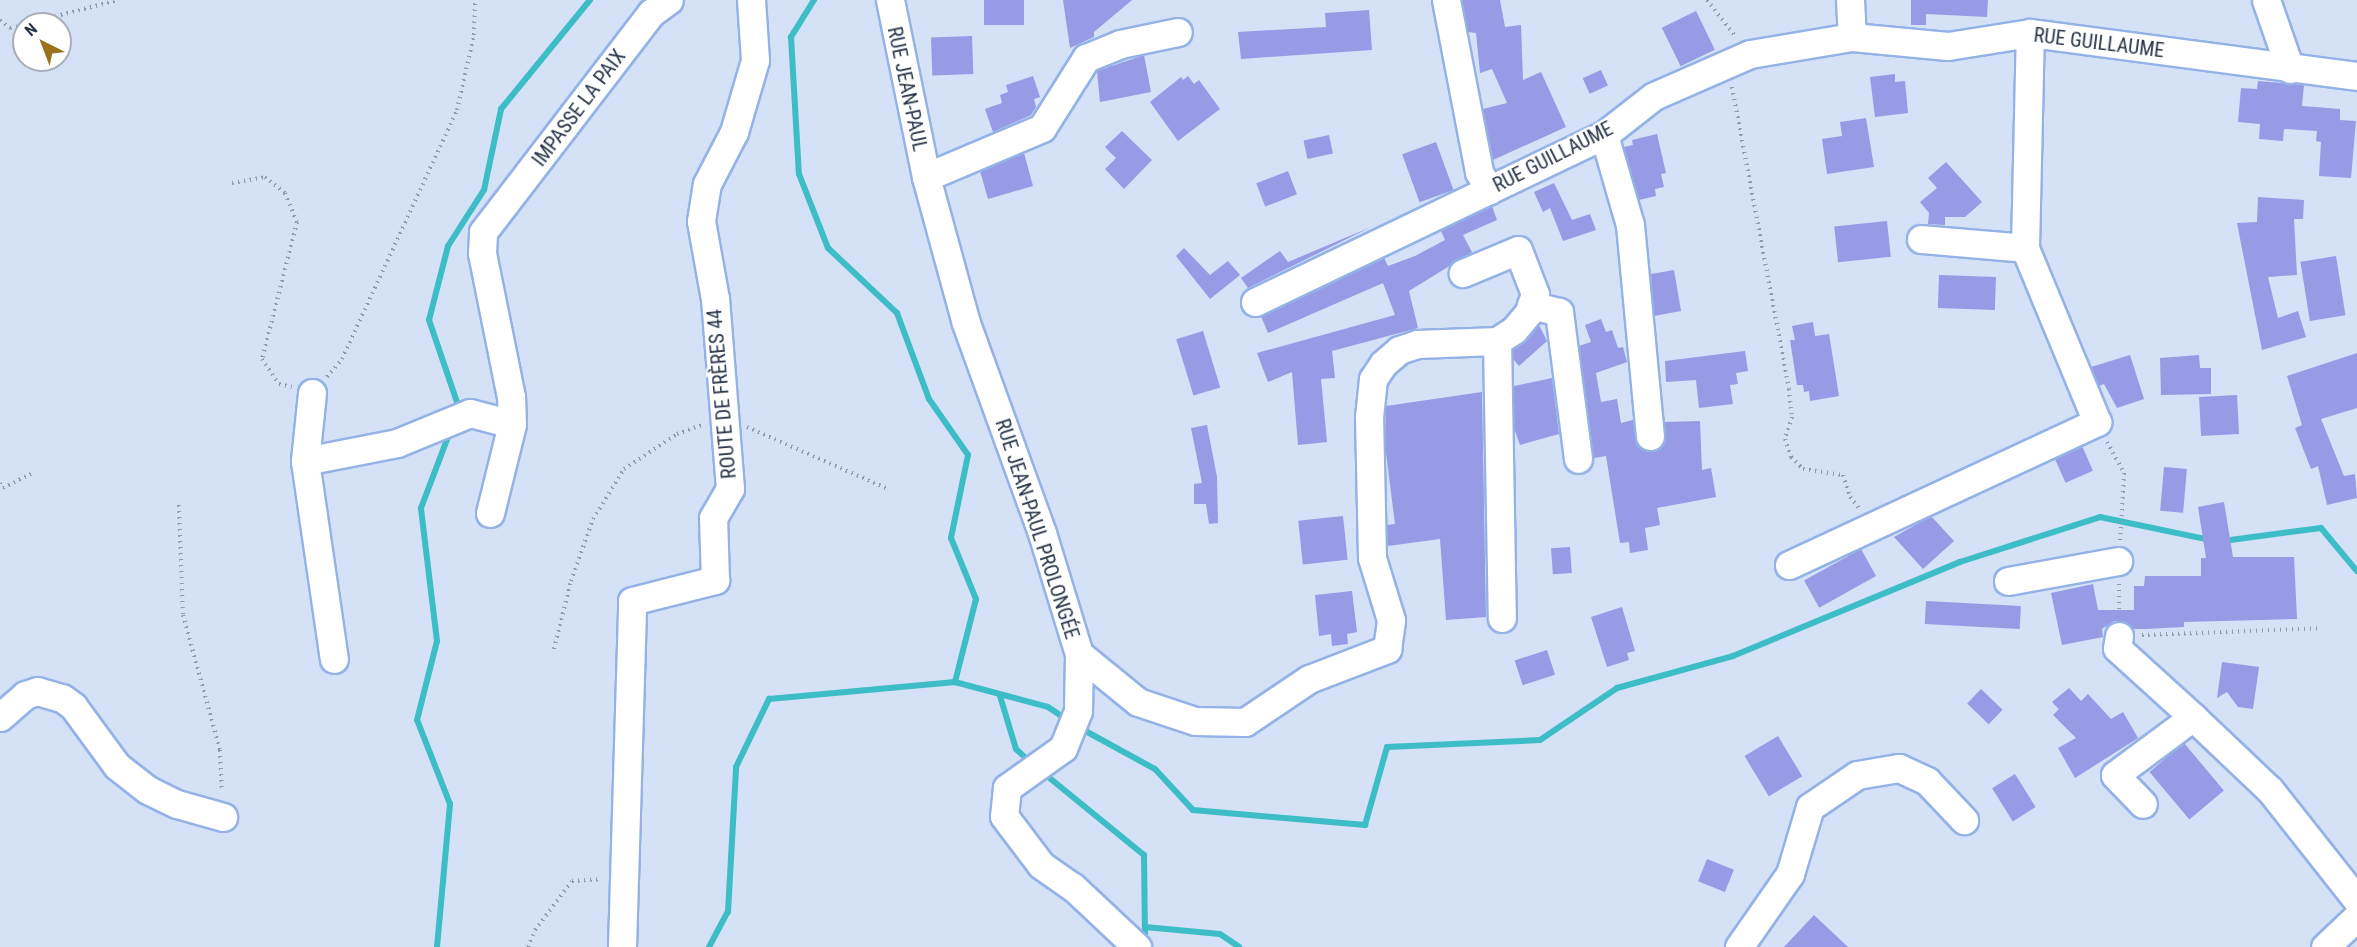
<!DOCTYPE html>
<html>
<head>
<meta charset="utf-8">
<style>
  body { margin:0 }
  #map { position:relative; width:2357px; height:947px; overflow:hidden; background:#d4e1f6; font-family:"Roboto Condensed",sans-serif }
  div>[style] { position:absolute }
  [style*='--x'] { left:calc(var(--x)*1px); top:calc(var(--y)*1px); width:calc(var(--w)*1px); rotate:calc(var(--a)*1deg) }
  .stream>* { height:6px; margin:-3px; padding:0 3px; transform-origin:3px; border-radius:3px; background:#3dbdc5 }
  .building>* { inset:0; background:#979ae5; transform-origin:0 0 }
  .path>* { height:4px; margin-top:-2px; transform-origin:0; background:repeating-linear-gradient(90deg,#8d9aaf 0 1.5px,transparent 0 6px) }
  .roads { filter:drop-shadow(2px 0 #94b2e6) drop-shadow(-2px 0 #94b2e6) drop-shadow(0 2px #94b2e6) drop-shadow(0 -2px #94b2e6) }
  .minor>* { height:27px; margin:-13.5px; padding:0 13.5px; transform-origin:13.5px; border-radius:13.5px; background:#fff }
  span { translate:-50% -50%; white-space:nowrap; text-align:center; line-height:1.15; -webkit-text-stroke:4.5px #fff; paint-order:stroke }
  .street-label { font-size:20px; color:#283449 }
  .north { position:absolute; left:12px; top:12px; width:60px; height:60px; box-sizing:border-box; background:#fff; border:2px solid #a9aeb6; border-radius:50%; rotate:318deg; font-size:16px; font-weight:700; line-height:24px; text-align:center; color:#283449 }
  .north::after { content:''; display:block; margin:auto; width:21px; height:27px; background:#99721e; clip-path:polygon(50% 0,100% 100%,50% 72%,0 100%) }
</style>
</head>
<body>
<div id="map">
  <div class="stream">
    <i style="--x:814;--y:0;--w:44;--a:121.9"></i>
    <i style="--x:791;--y:37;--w:137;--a:86.7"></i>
    <i style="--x:799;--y:174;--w:79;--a:68.6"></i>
    <i style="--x:828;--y:248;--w:95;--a:43.3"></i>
    <i style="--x:897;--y:313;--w:92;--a:69.6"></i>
    <i style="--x:929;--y:399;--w:68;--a:55.1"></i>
    <i style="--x:968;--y:455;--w:85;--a:101.6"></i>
    <i style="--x:951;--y:538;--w:66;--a:67.7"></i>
    <i style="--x:976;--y:599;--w:86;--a:104.2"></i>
    <i style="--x:459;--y:408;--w:93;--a:-108.8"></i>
    <i style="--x:429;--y:320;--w:76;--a:-75.6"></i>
    <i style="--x:448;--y:246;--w:67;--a:-57.3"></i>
    <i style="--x:484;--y:190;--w:83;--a:-78.1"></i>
    <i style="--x:501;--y:109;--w:141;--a:-50.8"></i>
    <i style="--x:2223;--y:541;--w:99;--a:-7.6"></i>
    <i style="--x:2321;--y:528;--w:56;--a:50.1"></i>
    <i style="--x:1000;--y:696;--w:55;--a:73.2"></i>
    <i style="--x:1016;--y:749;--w:21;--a:43"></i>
    <i style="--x:1080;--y:728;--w:85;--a:28.7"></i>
    <i style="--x:1155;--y:769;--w:56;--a:47.2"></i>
    <i style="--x:1193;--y:810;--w:173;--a:5"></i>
    <i style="--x:1365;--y:825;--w:81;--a:-74.2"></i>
    <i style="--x:1387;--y:747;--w:153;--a:-2.6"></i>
    <i style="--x:1540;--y:740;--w:93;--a:-34"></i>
    <i style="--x:1617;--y:688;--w:120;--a:-15.4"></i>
    <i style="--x:1733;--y:656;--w:246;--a:-22.5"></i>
    <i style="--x:1960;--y:562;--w:147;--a:-17.8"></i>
    <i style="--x:2100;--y:517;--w:112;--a:11.8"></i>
    <i style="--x:1041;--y:771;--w:133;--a:39.2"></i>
    <i style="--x:1144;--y:855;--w:88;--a:89.3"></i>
    <i style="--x:1145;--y:927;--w:75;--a:5.3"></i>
    <i style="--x:1220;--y:934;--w:23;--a:34"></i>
    <i style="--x:437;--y:947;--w:144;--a:-84.8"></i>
    <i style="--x:450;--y:804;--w:90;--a:-111.4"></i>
    <i style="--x:417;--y:720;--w:81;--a:-75.8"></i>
    <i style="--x:437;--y:641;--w:134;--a:-96.9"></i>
    <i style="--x:421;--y:508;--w:85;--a:-69.2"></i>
    <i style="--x:709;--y:947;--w:40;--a:-62"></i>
    <i style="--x:728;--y:912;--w:145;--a:-86.8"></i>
    <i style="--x:736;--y:767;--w:76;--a:-64.1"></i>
    <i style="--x:769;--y:699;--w:187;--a:-5.2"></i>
    <i style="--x:955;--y:682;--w:96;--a:15"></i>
    <i style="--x:1048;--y:707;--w:22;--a:34"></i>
  </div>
  <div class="building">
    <i style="left:984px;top:0;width:40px;height:25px"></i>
    <i style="clip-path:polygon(1063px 0,1132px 0,1094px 32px,1094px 37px,1070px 48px)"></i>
    <i style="clip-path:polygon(1462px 0,1500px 0,1505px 27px,1521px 25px,1523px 80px,1541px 72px,1566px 127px,1493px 160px,1483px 109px,1507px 103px,1492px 69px,1480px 73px,1476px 33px,1468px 32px)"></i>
    <i style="clip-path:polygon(1911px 0,1988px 0,1987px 17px,1926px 14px,1926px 25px,1911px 25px)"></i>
    <i style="clip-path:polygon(1369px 10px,1372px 50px,1241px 59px,1238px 32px,1326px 27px,1325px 13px)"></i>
    <i style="left:1696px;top:11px;width:43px;height:38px;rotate:64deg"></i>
    <i style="left:972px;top:36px;width:38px;height:41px;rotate:88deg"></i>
    <i style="clip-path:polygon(1144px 55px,1151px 92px,1100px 102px,1097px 71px)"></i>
    <i style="left:1601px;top:70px;width:17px;height:20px;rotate:66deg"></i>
    <i style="clip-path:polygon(1895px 74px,1895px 82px,1905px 81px,1908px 113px,1875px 117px,1870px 77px)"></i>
    <i style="clip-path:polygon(1033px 76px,1040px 97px,1034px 99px,1036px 107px,1031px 115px,993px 132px,985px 109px,1002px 103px,1000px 95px,1008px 92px,1006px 85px)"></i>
    <i style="clip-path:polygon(1188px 76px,1194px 84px,1199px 80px,1220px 109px,1178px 141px,1150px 102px,1181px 77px,1183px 80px)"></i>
    <i style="clip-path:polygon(2258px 81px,2304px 85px,2302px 106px,2340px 109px,2340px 120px,2356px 121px,2351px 178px,2319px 176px,2321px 142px,2316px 141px,2317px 131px,2284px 129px,2283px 141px,2259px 139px,2260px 124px,2238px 122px,2241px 88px,2257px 89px)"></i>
    <i style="clip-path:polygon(1866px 118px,1874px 167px,1827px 174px,1822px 139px,1842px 136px,1840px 122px)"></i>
    <i style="clip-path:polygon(1122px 131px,1152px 160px,1124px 189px,1105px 169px,1116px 158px,1105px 147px)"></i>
    <i style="clip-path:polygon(1657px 134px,1666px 173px,1661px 174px,1664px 187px,1655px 189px,1656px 196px,1639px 200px,1624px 147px,1633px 145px,1632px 140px)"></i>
    <i style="left:1329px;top:135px;width:19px;height:26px;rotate:78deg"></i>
    <i style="left:1436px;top:142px;width:51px;height:36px;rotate:70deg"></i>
    <i style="clip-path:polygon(1024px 153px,1033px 186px,988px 199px,980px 171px)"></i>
    <i style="clip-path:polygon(1946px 162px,1982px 202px,1965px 217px,1945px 217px,1945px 225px,1928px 224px,1929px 213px,1920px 202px,1937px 188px,1928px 178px)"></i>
    <i style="left:1288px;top:171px;width:25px;height:34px;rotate:69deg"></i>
    <i style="clip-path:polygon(1554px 183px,1572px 220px,1590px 214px,1596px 230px,1563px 241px,1550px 208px,1543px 212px,1534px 192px)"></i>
    <i style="clip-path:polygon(2258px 197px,2304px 200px,2303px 219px,2294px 219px,2297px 275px,2268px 277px,2278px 318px,2298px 311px,2306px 337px,2262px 350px,2237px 223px,2257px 222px)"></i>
    <i style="clip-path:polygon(1492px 206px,1497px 220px,1463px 235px,1472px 252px,1409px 291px,1418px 328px,1332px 351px,1335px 378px,1321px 379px,1327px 442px,1298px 445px,1292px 372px,1268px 382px,1257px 353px,1395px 315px,1383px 283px,1268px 333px,1261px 316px,1384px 258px,1388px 266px,1415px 256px,1445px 240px,1441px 231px)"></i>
    <i style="left:1887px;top:221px;width:36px;height:53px;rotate:84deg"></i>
    <i style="clip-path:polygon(1371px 227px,1248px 288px,1241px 278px,1280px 251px,1288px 262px)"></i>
    <i style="clip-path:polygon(1184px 248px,1210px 275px,1228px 261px,1240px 275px,1210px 299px,1176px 256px)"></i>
    <i style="left:2336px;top:256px;width:60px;height:36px;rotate:81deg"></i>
    <i style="clip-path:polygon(1674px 270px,1681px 311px,1654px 316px,1651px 274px)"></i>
    <i style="left:1939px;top:275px;width:57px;height:33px;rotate:2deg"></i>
    <i style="clip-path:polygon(1601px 319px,1606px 332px,1612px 330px,1618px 348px,1623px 347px,1627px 362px,1596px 373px,1601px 402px,1617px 399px,1621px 423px,1633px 420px,1637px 445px,1644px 450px,1659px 449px,1664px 443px,1665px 422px,1700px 421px,1702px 470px,1711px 468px,1716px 497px,1657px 508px,1660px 525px,1645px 528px,1648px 550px,1630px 553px,1629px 542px,1620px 543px,1606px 456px,1594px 458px,1579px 346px,1591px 342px,1585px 325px)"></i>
    <i style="clip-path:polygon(1813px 322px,1815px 336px,1829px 334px,1839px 396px,1810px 401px,1809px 391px,1804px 392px,1803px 385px,1797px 385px,1790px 340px,1795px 340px,1792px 326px)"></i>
    <i style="clip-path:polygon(1539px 325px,1547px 341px,1519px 366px,1513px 359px,1513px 349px)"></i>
    <i style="left:1203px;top:331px;width:59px;height:28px;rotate:73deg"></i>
    <i style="clip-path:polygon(1745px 351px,1748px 371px,1736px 373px,1738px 384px,1730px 385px,1733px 404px,1699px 408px,1696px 380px,1666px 382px,1665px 361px)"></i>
    <i style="clip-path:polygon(2357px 353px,2357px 408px,2321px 419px,2344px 476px,2355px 474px,2357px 498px,2327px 505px,2318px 466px,2311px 469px,2295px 428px,2302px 425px,2287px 376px)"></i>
    <i style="clip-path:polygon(2130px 355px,2144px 399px,2117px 408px,2104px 384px,2099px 386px,2091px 367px)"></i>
    <i style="clip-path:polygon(2199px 355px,2200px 368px,2211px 368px,2211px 394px,2161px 395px,2160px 358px)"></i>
    <i style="clip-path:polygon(1552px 378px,1559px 434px,1520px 445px,1514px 428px,1514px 386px)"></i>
    <i style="clip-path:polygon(1482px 392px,1486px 617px,1446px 620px,1440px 539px,1388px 546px,1387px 525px,1395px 524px,1385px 445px,1386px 406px)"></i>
    <i style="left:2237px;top:395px;width:39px;height:38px;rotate:87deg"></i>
    <i style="clip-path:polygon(1207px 425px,1217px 477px,1218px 523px,1209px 524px,1206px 504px,1194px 504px,1194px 484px,1202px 483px,1191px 428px)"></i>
    <i style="left:2082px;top:446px;width:27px;height:30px;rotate:66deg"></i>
    <i style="left:2164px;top:467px;width:23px;height:44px;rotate:5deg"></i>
    <i style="clip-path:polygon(2224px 502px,2233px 557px,2294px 557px,2297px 619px,2184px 622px,2184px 627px,2145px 629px,2133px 629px,2122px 621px,2114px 621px,2102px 629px,2103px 637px,2062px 645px,2051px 593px,2093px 584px,2098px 610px,2134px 610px,2134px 586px,2144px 586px,2145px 576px,2201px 576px,2201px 558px,2206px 558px,2198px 507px)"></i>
    <i style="left:1343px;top:516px;width:44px;height:45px;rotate:84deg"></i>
    <i style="clip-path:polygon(1931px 516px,1954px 541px,1923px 569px,1894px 537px)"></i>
    <i style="left:1570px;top:547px;width:26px;height:19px;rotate:86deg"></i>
    <i style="left:1861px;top:549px;width:31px;height:65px;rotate:61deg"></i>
    <i style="clip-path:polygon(1352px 591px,1357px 632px,1347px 634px,1348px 644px,1332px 646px,1331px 634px,1319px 636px,1315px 595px)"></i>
    <i style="left:1926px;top:601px;width:95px;height:23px;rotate:3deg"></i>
    <i style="clip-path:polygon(1622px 607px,1635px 651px,1627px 653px,1629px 660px,1607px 667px,1591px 617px)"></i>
    <i style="left:1547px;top:650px;width:26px;height:34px;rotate:72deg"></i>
    <i style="clip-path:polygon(2222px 662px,2259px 667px,2253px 709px,2238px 707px,2227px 692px,2217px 698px)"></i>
    <i style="clip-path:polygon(2069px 688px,2081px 701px,2088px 694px,2111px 719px,2123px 712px,2138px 738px,2075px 778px,2058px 748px,2076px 738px,2053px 715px,2059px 709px,2052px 702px)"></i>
    <i style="left:1981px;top:689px;width:30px;height:20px;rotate:44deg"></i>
    <i style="left:1778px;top:736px;width:47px;height:39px;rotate:59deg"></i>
    <i style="left:2184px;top:743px;width:62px;height:45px;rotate:50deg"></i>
    <i style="left:2015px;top:774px;width:39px;height:27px;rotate:58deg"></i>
    <i style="left:1707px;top:859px;width:29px;height:24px;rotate:22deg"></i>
    <i style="clip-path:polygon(1814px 915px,1848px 947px,1784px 947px)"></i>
  </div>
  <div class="path">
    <i style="--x:1707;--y:0;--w:47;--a:51.9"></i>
    <i style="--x:0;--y:20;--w:13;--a:39"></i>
    <i style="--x:10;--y:28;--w:14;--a:-12"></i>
    <i style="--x:26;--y:24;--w:95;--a:-14.6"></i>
    <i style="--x:1732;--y:87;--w:307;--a:79.3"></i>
    <i style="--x:1789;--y:389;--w:28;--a:84"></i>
    <i style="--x:1792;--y:417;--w:23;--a:108"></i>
    <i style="--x:1785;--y:439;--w:19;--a:72"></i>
    <i style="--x:1791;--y:457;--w:17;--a:45"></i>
    <i style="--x:1803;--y:469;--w:40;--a:8.5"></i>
    <i style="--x:1843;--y:475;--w:23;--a:72"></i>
    <i style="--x:1850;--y:497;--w:14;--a:51"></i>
    <i style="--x:232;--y:183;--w:34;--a:-10"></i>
    <i style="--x:265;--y:177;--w:26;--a:39"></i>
    <i style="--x:285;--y:193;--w:31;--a:68"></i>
    <i style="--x:297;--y:222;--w:141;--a:104.3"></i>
    <i style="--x:262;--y:359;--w:30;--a:56"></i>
    <i style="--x:279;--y:384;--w:13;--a:13"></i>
    <i style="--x:327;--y:377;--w:23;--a:-50"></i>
    <i style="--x:342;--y:359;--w:274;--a:-65.2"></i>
    <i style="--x:457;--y:110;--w:77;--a:-77.2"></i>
    <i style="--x:474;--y:35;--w:35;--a:-88"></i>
    <i style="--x:747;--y:427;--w:152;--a:23.7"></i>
    <i style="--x:2107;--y:442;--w:35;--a:61"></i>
    <i style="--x:2124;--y:473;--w:68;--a:93.4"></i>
    <i style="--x:0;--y:483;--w:6;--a:59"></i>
    <i style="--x:3;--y:488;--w:35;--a:-27"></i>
    <i style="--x:179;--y:505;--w:110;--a:87.9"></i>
    <i style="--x:183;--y:615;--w:140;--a:74.7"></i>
    <i style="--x:220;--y:750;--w:42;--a:87.3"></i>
    <i style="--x:2119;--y:584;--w:29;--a:90"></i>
    <i style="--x:2142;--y:635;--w:179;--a:-2.2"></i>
    <i style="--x:554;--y:649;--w:70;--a:-76"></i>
    <i style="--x:571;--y:581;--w:66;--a:-70.5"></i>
    <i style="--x:593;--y:519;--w:59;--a:-58.2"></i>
    <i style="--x:624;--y:469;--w:64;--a:-33.4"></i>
    <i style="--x:677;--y:434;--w:29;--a:-20"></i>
    <i style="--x:528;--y:947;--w:18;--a:-68"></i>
    <i style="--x:535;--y:930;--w:61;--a:-52.9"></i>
    <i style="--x:572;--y:881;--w:30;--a:-4"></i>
  </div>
  <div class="roads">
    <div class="minor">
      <i style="--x:890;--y:0;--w:181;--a:78.5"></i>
      <i style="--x:926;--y:177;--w:151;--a:74.7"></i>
      <i style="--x:966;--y:323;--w:223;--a:70.1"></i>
      <i style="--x:1042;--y:533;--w:127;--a:73"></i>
      <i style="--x:1079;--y:654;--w:57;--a:91"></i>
      <i style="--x:1078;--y:711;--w:40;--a:112"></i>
      <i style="--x:1063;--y:748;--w:69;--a:144.5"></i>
      <i style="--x:1007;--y:788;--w:28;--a:96"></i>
      <i style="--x:1004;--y:816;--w:61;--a:52.9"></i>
      <i style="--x:1041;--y:865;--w:39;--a:35"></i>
      <i style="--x:1073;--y:887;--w:88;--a:43.2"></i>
      <i style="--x:1446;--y:0;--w:175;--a:79.1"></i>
      <i style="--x:1479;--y:172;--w:21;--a:61"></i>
      <i style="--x:1850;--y:0;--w:37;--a:87"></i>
      <i style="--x:2266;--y:0;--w:73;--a:70.8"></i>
      <i style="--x:1604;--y:135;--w:94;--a:73.9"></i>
      <i style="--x:1630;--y:225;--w:212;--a:84.6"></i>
      <i style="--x:926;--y:177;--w:126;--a:-22.9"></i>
      <i style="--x:1042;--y:128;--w:83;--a:-57.8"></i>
      <i style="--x:1086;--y:58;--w:37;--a:-22"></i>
      <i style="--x:1120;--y:44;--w:59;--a:-11.7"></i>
      <i style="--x:1921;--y:239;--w:104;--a:4.9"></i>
      <i style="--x:1255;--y:302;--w:387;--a:-25.6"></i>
      <i style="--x:1604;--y:135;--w:63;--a:-38"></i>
      <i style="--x:1654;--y:96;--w:105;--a:-23.6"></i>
      <i style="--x:1750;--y:54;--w:103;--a:-9.5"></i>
      <i style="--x:1852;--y:37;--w:96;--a:5.4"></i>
      <i style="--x:1948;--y:46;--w:83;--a:-9"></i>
      <i style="--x:2030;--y:33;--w:330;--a:7.5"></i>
      <i style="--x:1531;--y:305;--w:29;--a:14"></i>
      <i style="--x:1559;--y:312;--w:148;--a:82.6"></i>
      <i style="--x:1497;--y:341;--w:277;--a:89"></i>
      <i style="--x:312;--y:393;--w:68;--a:95.9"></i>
      <i style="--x:305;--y:461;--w:200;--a:81.7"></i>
      <i style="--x:305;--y:461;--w:94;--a:-11.1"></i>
      <i style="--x:397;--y:443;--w:79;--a:-22.3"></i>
      <i style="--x:470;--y:413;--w:43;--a:14.7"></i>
      <i style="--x:490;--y:513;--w:92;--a:-76.1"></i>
      <i style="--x:512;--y:424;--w:27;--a:-92"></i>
      <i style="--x:511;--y:397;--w:147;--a:-101.4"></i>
      <i style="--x:482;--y:253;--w:21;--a:-87"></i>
      <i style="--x:483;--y:232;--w:276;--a:-52.5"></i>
      <i style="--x:651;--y:13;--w:22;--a:-36"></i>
      <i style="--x:1789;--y:565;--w:340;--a:-24.9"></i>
      <i style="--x:2097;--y:422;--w:188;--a:-112.5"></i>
      <i style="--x:2025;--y:248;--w:215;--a:-88.7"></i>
      <i style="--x:2008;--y:581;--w:112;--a:-10.3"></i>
      <i style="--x:2119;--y:636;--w:12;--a:99"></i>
      <i style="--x:2117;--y:648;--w:103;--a:42.2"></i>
      <i style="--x:2193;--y:717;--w:97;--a:143.4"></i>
      <i style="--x:2115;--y:775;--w:40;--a:46"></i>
      <i style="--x:1079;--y:654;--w:76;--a:39.1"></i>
      <i style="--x:1138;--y:702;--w:60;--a:18.4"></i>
      <i style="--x:1195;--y:721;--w:50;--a:1.1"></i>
      <i style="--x:1245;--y:722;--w:77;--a:-33.9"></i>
      <i style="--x:1309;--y:679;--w:84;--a:-21"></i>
      <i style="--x:1387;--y:649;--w:29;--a:-82"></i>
      <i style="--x:1391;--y:620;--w:65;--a:-107"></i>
      <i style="--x:1372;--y:558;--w:141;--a:-91.2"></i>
      <i style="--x:1369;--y:417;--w:38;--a:-84"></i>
      <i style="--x:1373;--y:379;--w:18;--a:-56"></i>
      <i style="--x:1383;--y:364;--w:21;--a:-41"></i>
      <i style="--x:1399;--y:350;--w:19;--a:-18"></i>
      <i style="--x:1417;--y:344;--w:80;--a:-2.1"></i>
      <i style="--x:1497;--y:341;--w:20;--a:-33"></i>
      <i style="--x:1514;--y:330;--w:23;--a:-50"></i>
      <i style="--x:1529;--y:312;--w:19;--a:-72"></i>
      <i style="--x:1535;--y:294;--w:47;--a:-111.1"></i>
      <i style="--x:1518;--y:250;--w:60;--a:157.3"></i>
      <i style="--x:0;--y:717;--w:33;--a:-41"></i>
      <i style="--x:25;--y:695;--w:13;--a:-18"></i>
      <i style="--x:37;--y:691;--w:26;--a:16"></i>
      <i style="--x:62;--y:698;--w:14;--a:36"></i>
      <i style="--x:73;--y:706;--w:74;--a:53.7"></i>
      <i style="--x:117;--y:766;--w:39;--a:38"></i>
      <i style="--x:148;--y:790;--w:32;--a:26"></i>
      <i style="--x:177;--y:804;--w:48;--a:15.8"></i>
      <i style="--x:2193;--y:717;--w:106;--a:43.5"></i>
      <i style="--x:2270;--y:790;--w:140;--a:51.7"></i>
      <i style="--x:622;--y:947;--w:346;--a:-88.3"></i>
      <i style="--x:632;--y:601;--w:86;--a:-14.2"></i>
      <i style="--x:715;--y:580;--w:62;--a:-91.8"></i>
      <i style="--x:713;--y:518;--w:34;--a:-60"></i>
      <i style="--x:730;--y:489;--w:191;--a:-94.5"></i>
      <i style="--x:715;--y:299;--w:79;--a:-100.2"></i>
      <i style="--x:701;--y:221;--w:37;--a:-81"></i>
      <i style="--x:707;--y:184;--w:59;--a:-62.6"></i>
      <i style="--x:734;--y:132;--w:75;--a:-73.7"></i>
      <i style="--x:755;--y:60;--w:60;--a:-93.8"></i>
      <i style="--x:1739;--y:947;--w:89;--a:-55.1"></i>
      <i style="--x:1790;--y:874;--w:70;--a:-73.4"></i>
      <i style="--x:1810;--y:807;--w:57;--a:-34.2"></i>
      <i style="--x:1857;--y:775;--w:43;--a:-9.5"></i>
      <i style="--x:1899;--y:768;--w:31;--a:25"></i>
      <i style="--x:1927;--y:781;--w:54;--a:46.5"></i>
      <i style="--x:2325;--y:947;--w:44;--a:-43.2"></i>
    </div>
  </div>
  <div class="street-label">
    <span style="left:2099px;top:43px;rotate:7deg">RUE GUILLAUME</span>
    <span style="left:907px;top:89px;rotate:78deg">RUE JEAN-PAUL</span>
    <span style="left:579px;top:108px;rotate:-53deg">IMPASSE LA PAIX</span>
    <span style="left:1553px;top:157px;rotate:-27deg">RUE GUILLAUME</span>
    <span style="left:722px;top:394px;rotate:-95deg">ROUTE DE FRÈRES 44</span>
    <span style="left:1037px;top:529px;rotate:72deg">RUE JEAN-PAUL PROLONGÉE</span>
  </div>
  <div class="north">N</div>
</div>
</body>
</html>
